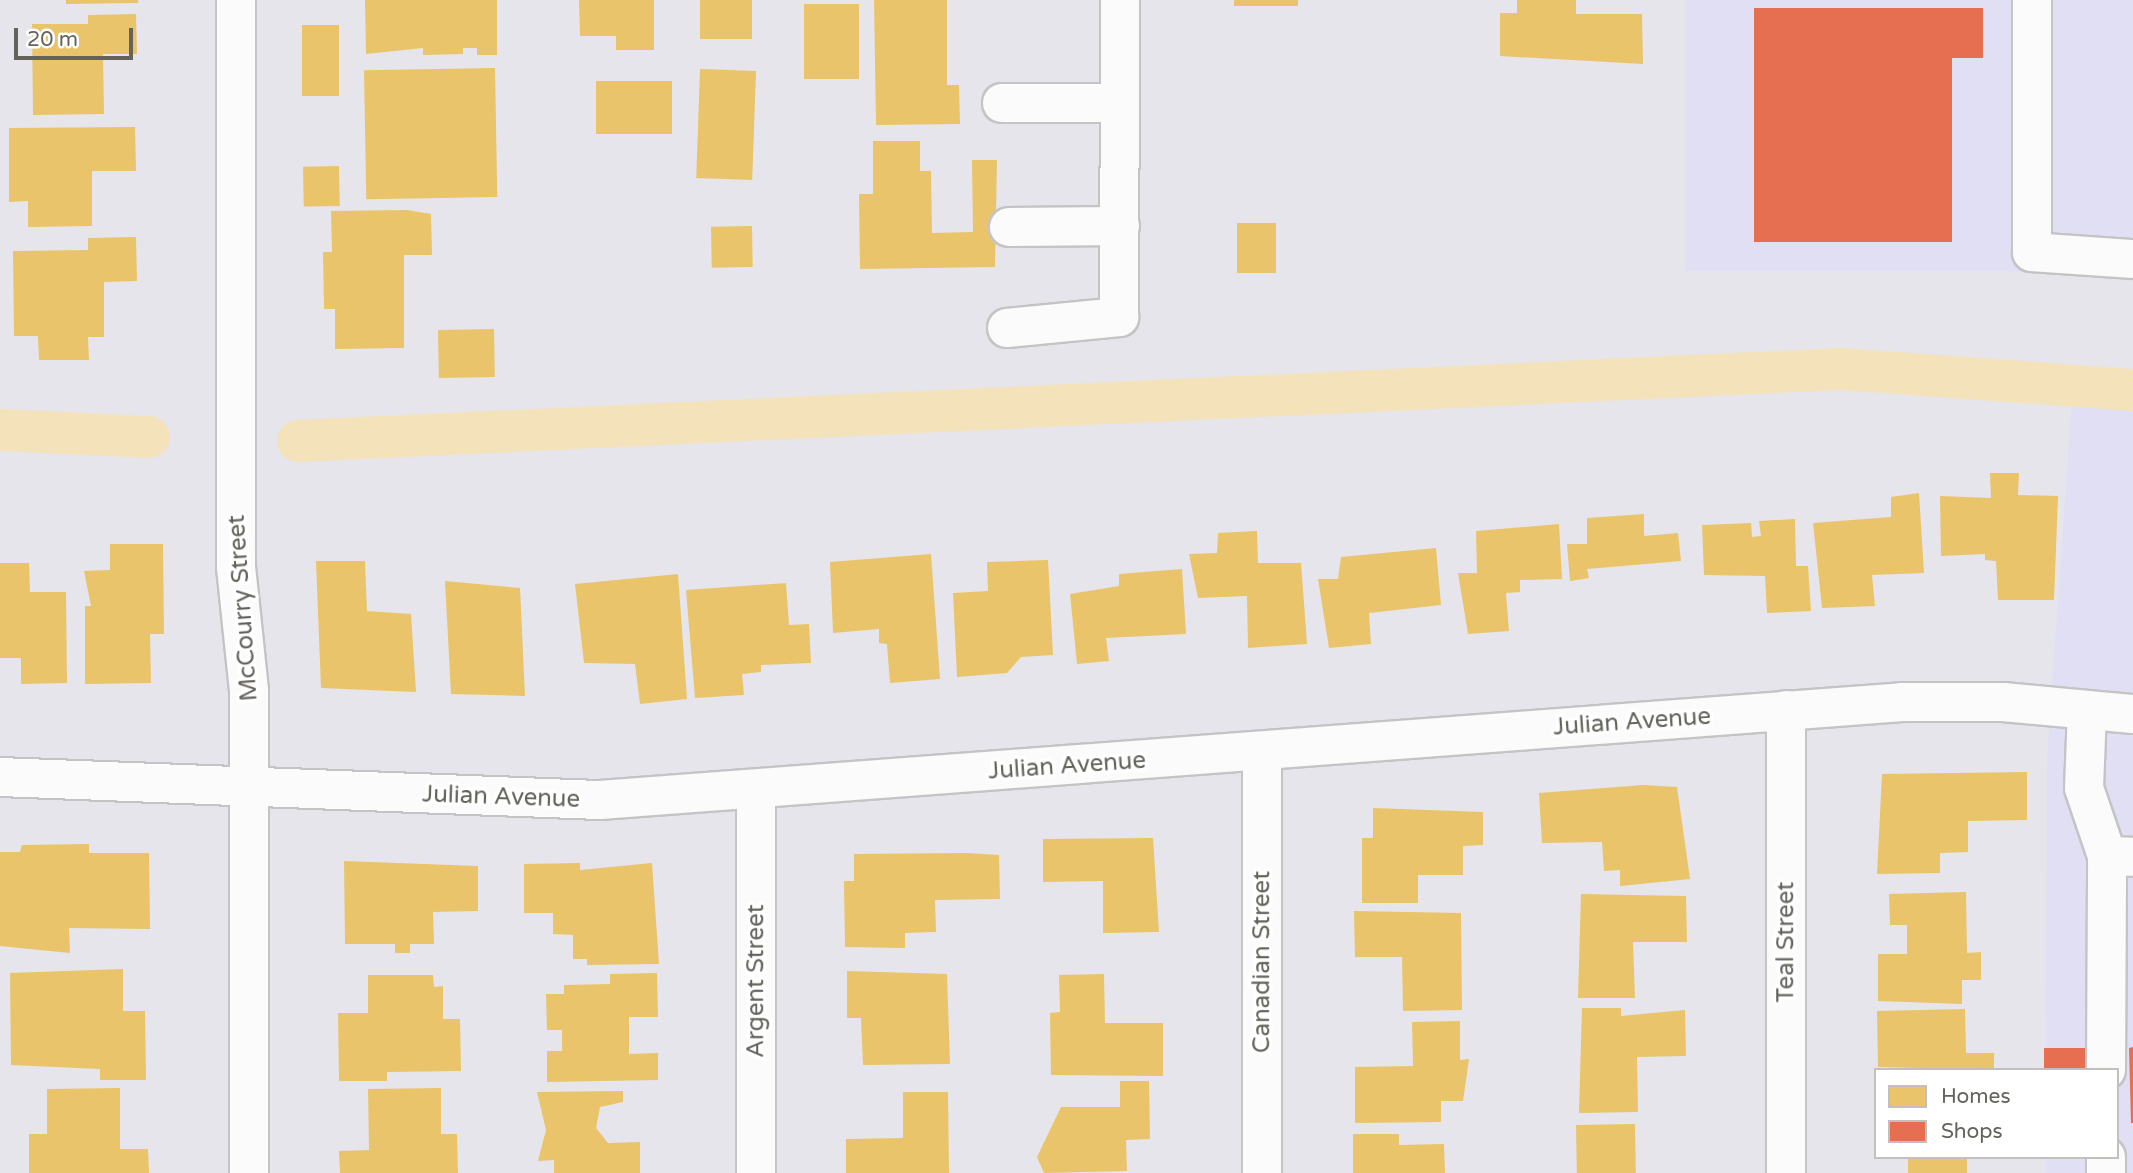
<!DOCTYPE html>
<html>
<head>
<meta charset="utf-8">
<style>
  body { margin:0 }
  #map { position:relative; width:2133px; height:1173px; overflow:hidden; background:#e6e5eb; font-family:"Varela Round",sans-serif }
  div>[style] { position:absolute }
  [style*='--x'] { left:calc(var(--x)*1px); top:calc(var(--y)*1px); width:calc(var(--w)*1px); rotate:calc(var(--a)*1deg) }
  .commercial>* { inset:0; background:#e0dff4; transform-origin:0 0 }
  .homes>* { inset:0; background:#e9c46a; transform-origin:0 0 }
  .shops>* { inset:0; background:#e76f51; transform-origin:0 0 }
  .canal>* { height:42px; margin:-21px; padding:0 21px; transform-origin:21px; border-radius:21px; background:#f4e2bb }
  .roads { filter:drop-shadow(2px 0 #c5c4c5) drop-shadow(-2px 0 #c5c4c5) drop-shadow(0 2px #c5c4c5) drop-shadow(0 -2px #c5c4c5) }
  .minor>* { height:38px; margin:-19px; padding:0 19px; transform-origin:19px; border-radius:19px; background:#fbfbfc }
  span { translate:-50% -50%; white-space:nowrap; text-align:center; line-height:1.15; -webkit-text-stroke:7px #fff; paint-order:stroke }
  .street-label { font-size:24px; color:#63625b }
  .legend { position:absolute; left:1874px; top:1068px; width:245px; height:91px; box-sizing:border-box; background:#fff; border:2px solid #c1c0bd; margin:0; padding:9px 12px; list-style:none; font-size:21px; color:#63625b }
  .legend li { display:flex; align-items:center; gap:14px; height:35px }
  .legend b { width:35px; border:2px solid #c1c0bd }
  .scale { position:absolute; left:14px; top:28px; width:119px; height:32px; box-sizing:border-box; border:4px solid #63625b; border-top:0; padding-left:9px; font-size:21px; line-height:24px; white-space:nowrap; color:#63625b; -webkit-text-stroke:5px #fff; paint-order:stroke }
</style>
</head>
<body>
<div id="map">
  <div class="commercial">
    <i style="left:1685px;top:0;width:448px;height:271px"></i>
    <i style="clip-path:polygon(2072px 400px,2133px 407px,2133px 1173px,2046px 1173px,2046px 1157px,2117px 1157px,2117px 1070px,2046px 1070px,2047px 759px)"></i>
  </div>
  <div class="homes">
    <i style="clip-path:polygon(66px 0,138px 0,138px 3px,66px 4px)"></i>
    <i style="clip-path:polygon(365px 0,497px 0,497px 55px,477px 55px,477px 48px,463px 48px,463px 54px,423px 55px,423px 48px,366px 54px)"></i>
    <i style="clip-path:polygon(579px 0,654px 0,654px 50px,616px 50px,616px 36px,580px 36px)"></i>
    <i style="left:700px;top:0;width:52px;height:39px"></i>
    <i style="clip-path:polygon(874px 0,947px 0,947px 85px,959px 85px,960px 124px,876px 125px)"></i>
    <i style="left:1234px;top:0;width:64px;height:6px"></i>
    <i style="clip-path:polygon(1517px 0,1576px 0,1576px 14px,1642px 14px,1643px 64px,1500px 56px,1500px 13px,1517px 13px)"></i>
    <i style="left:804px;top:4px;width:55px;height:75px"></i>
    <i style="clip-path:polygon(136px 14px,137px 54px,103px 54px,104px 114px,33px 115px,32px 24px,88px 24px,88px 15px)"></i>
    <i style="left:302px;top:25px;width:37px;height:71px"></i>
    <i style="left:495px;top:68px;width:129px;height:131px;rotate:89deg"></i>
    <i style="left:756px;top:71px;width:109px;height:56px;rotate:92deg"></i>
    <i style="left:596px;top:81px;width:76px;height:53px"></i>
    <i style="clip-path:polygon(135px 127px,136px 171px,92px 171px,92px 226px,28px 227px,28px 201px,9px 202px,9px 128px)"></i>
    <i style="clip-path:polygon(873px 141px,920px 141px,920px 171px,931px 171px,932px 233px,973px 232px,972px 160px,997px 160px,995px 267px,860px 269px,859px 194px,873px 194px)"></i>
    <i style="left:339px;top:166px;width:40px;height:36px;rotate:89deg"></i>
    <i style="clip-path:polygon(407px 210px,431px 214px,432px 255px,404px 255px,404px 348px,335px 349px,335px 309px,324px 309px,323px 252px,332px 252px,331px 211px)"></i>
    <i style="left:1276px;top:223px;width:50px;height:39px;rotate:90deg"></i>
    <i style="left:752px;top:226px;width:41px;height:41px;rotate:89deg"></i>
    <i style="clip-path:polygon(136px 237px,137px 281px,104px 282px,104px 337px,88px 337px,89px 360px,39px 360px,38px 336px,14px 336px,13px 251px,88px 250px,88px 238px)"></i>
    <i style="left:494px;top:329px;width:48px;height:56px;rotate:89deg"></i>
    <i style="clip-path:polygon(1990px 473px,2019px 473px,2018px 495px,2058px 496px,2054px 600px,1998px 600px,1996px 561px,1985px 560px,1985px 554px,1941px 556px,1940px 496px,1991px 498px)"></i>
    <i style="clip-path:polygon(1919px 493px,1924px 573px,1872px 575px,1875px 606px,1822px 608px,1813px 523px,1891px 517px,1891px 497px)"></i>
    <i style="clip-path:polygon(1644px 514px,1644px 536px,1678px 533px,1681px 561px,1587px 569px,1589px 578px,1570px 581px,1567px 544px,1587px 544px,1587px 518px)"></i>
    <i style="clip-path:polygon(1795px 519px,1796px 566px,1808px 566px,1811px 611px,1767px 613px,1765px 576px,1704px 575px,1702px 525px,1751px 523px,1752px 537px,1761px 536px,1759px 521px)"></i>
    <i style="clip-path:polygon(1559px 524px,1562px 579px,1520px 580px,1520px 592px,1506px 593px,1509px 631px,1468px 634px,1458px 573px,1477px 573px,1476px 531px)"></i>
    <i style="clip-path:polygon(1257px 531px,1258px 563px,1301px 563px,1307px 644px,1248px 648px,1247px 596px,1198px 598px,1189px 554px,1217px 553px,1218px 533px)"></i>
    <i style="clip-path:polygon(110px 544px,163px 544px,164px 634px,150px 634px,151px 683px,85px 684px,85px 606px,91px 606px,84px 571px,110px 570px)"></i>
    <i style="clip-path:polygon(1436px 548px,1441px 605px,1369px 613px,1371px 644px,1329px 648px,1318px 579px,1338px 579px,1341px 557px)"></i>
    <i style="clip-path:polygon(931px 554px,940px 679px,890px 683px,887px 644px,879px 643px,879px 629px,833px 633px,830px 562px)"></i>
    <i style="clip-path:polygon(1048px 560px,1053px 655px,1021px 657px,1007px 673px,957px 677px,953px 593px,988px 591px,987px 562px)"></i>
    <i style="clip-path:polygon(316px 561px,365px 561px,367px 611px,411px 614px,416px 692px,321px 688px)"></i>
    <i style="clip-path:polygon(0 563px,29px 563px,30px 592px,66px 592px,67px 683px,21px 684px,21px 658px,0 658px)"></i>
    <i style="clip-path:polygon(1182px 569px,1186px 634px,1106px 638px,1109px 661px,1077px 664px,1070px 594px,1119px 586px,1119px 574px)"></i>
    <i style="clip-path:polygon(678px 574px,687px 699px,640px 704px,635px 664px,584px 663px,575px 584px)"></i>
    <i style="clip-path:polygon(445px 581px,520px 588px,525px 696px,451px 694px)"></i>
    <i style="clip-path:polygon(786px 583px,789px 625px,809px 624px,811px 663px,761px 665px,761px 672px,742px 674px,744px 695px,695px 698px,686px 590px)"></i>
    <i style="clip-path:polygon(2027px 772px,2027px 820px,1968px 821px,1968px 852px,1940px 853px,1940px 873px,1877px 874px,1882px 774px)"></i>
    <i style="clip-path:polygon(1643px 785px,1677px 787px,1690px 879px,1620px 886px,1620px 870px,1604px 871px,1602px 842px,1542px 843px,1539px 793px)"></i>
    <i style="clip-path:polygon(1373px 808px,1483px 812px,1483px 845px,1463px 846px,1463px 875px,1418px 875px,1418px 903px,1362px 903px,1362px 838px,1373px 838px)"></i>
    <i style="clip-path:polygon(1153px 838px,1159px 932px,1103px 933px,1103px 881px,1043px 882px,1043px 839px)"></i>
    <i style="clip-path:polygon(89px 844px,89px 853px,149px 853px,150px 929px,69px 928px,70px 953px,0 946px,0 852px,20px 852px,22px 845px)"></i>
    <i style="clip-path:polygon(967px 853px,999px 855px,1000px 899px,935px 900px,936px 932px,905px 933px,905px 948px,845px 947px,844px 881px,854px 881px,854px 854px)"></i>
    <i style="clip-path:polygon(344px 861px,478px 866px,478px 911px,433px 912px,434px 944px,410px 944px,410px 953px,395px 953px,395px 944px,345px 944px)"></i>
    <i style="clip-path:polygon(580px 863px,580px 870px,652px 863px,659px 964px,587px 965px,587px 959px,573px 959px,573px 935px,553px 934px,553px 913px,524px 913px,524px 864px)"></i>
    <i style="clip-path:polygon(1966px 892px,1967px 953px,1981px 952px,1981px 980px,1962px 980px,1962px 1004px,1878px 1001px,1878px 954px,1907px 954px,1907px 925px,1890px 925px,1889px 894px)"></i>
    <i style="clip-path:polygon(1581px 894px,1686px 896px,1687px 942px,1633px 942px,1635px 998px,1578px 998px)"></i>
    <i style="clip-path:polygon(1354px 911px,1461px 913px,1462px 1010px,1403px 1011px,1402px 957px,1355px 957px)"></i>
    <i style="clip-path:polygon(123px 969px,123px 1011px,145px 1011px,146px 1080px,100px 1080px,100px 1069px,11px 1065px,10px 973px)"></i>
    <i style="clip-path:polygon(847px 971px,947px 974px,950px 1064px,863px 1065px,861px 1018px,847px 1018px)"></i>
    <i style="clip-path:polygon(657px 973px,658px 1017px,629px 1017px,629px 1054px,658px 1053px,658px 1080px,547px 1082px,547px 1051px,562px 1051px,562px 1030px,547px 1030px,546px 994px,564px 994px,564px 985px,610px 984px,610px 974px)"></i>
    <i style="clip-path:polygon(1104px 974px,1105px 1023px,1163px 1023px,1163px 1076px,1051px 1075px,1050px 1013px,1060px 1012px,1059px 975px)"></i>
    <i style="clip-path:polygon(368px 975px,433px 975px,434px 987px,443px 986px,443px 1019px,460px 1019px,461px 1071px,387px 1072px,387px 1081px,339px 1081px,338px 1013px,368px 1013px)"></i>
    <i style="clip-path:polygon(1582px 1008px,1621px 1008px,1621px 1016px,1685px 1010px,1686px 1056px,1637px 1057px,1638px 1112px,1579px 1113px)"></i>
    <i style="clip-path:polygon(1965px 1009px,1966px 1053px,1994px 1053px,1994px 1070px,1878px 1067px,1877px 1011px)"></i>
    <i style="clip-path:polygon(1460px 1021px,1460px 1060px,1469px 1059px,1463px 1101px,1441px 1101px,1441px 1122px,1355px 1123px,1355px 1067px,1413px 1066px,1412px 1022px)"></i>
    <i style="clip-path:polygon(1120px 1081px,1149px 1081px,1150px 1139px,1126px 1140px,1127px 1171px,1044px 1173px,1037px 1157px,1061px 1107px,1120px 1107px)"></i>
    <i style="clip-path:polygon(120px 1088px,120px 1149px,148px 1149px,149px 1173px,29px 1173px,29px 1134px,47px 1134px,47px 1089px)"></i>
    <i style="clip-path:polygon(441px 1088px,441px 1134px,457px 1134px,458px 1173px,340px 1173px,339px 1151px,369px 1150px,368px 1089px)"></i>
    <i style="clip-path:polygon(623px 1091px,623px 1102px,600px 1107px,596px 1128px,608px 1143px,640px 1142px,640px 1173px,554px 1173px,554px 1160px,538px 1161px,546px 1130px,537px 1092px)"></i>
    <i style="clip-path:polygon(903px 1092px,948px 1092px,949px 1173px,846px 1173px,846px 1139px,903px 1138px)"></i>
    <i style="left:1635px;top:1124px;width:49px;height:59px;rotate:89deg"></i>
    <i style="clip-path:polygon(1353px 1134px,1399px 1134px,1399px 1145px,1444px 1144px,1445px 1173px,1353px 1173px)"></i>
    <i style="left:1908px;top:1157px;width:59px;height:16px"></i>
  </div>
  <div class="shops">
    <i style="clip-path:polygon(1754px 8px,1983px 8px,1983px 58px,1952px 58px,1952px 242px,1754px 242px)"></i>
    <i style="clip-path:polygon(2133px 1047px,2133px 1123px,2131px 1123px,2129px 1048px)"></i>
    <i style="left:2044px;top:1048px;width:52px;height:22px"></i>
  </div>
  <div class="canal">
    <i style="--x:0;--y:430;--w:149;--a:2.7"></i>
    <i style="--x:298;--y:441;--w:1544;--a:-2.67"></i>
    <i style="--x:1840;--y:369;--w:294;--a:4.1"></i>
  </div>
  <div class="roads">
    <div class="minor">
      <i style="--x:236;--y:0;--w:567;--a:90"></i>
      <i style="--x:236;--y:567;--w:125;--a:84"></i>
      <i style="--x:249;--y:691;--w:482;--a:90"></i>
      <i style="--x:2032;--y:0;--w:252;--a:90"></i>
      <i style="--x:2032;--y:252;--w:101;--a:4"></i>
      <i style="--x:1002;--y:103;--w:118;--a:0"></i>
      <i style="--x:1009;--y:227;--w:111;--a:-0.5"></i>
      <i style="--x:1007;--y:328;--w:113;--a:-5.6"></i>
      <i style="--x:1119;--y:317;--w:317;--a:-89.8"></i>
      <i style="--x:2087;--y:710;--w:78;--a:92.2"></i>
      <i style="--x:2084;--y:788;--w:72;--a:71.3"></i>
      <i style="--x:2107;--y:856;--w:24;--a:2"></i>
      <i style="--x:0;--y:777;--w:600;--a:2.2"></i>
      <i style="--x:600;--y:800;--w:1306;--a:-4.3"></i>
      <i style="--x:1902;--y:702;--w:101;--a:0"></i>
      <i style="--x:2003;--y:702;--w:131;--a:5.3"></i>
      <i style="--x:2106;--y:1070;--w:214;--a:-89.7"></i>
      <i style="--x:756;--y:1173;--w:383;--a:-90"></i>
      <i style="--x:1262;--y:1173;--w:422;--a:-90"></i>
      <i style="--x:1786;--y:1173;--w:463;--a:-90"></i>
      <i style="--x:2106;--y:1173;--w:16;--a:-90"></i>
    </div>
  </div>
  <div class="street-label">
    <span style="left:243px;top:608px;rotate:-94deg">McCourry Street</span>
    <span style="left:1632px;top:722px;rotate:-4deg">Julian Avenue</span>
    <span style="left:1067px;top:766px;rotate:-4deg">Julian Avenue</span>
    <span style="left:501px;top:797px;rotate:2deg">Julian Avenue</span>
    <span style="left:1786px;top:942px;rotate:-90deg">Teal Street</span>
    <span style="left:1262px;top:962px;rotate:-90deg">Canadian Street</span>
    <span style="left:756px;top:981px;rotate:-90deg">Argent Street</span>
  </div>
  <ul class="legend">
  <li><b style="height:19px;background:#e9c46a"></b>Homes</li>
  <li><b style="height:19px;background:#e76f51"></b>Shops</li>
  </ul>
  <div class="scale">20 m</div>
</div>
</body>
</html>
